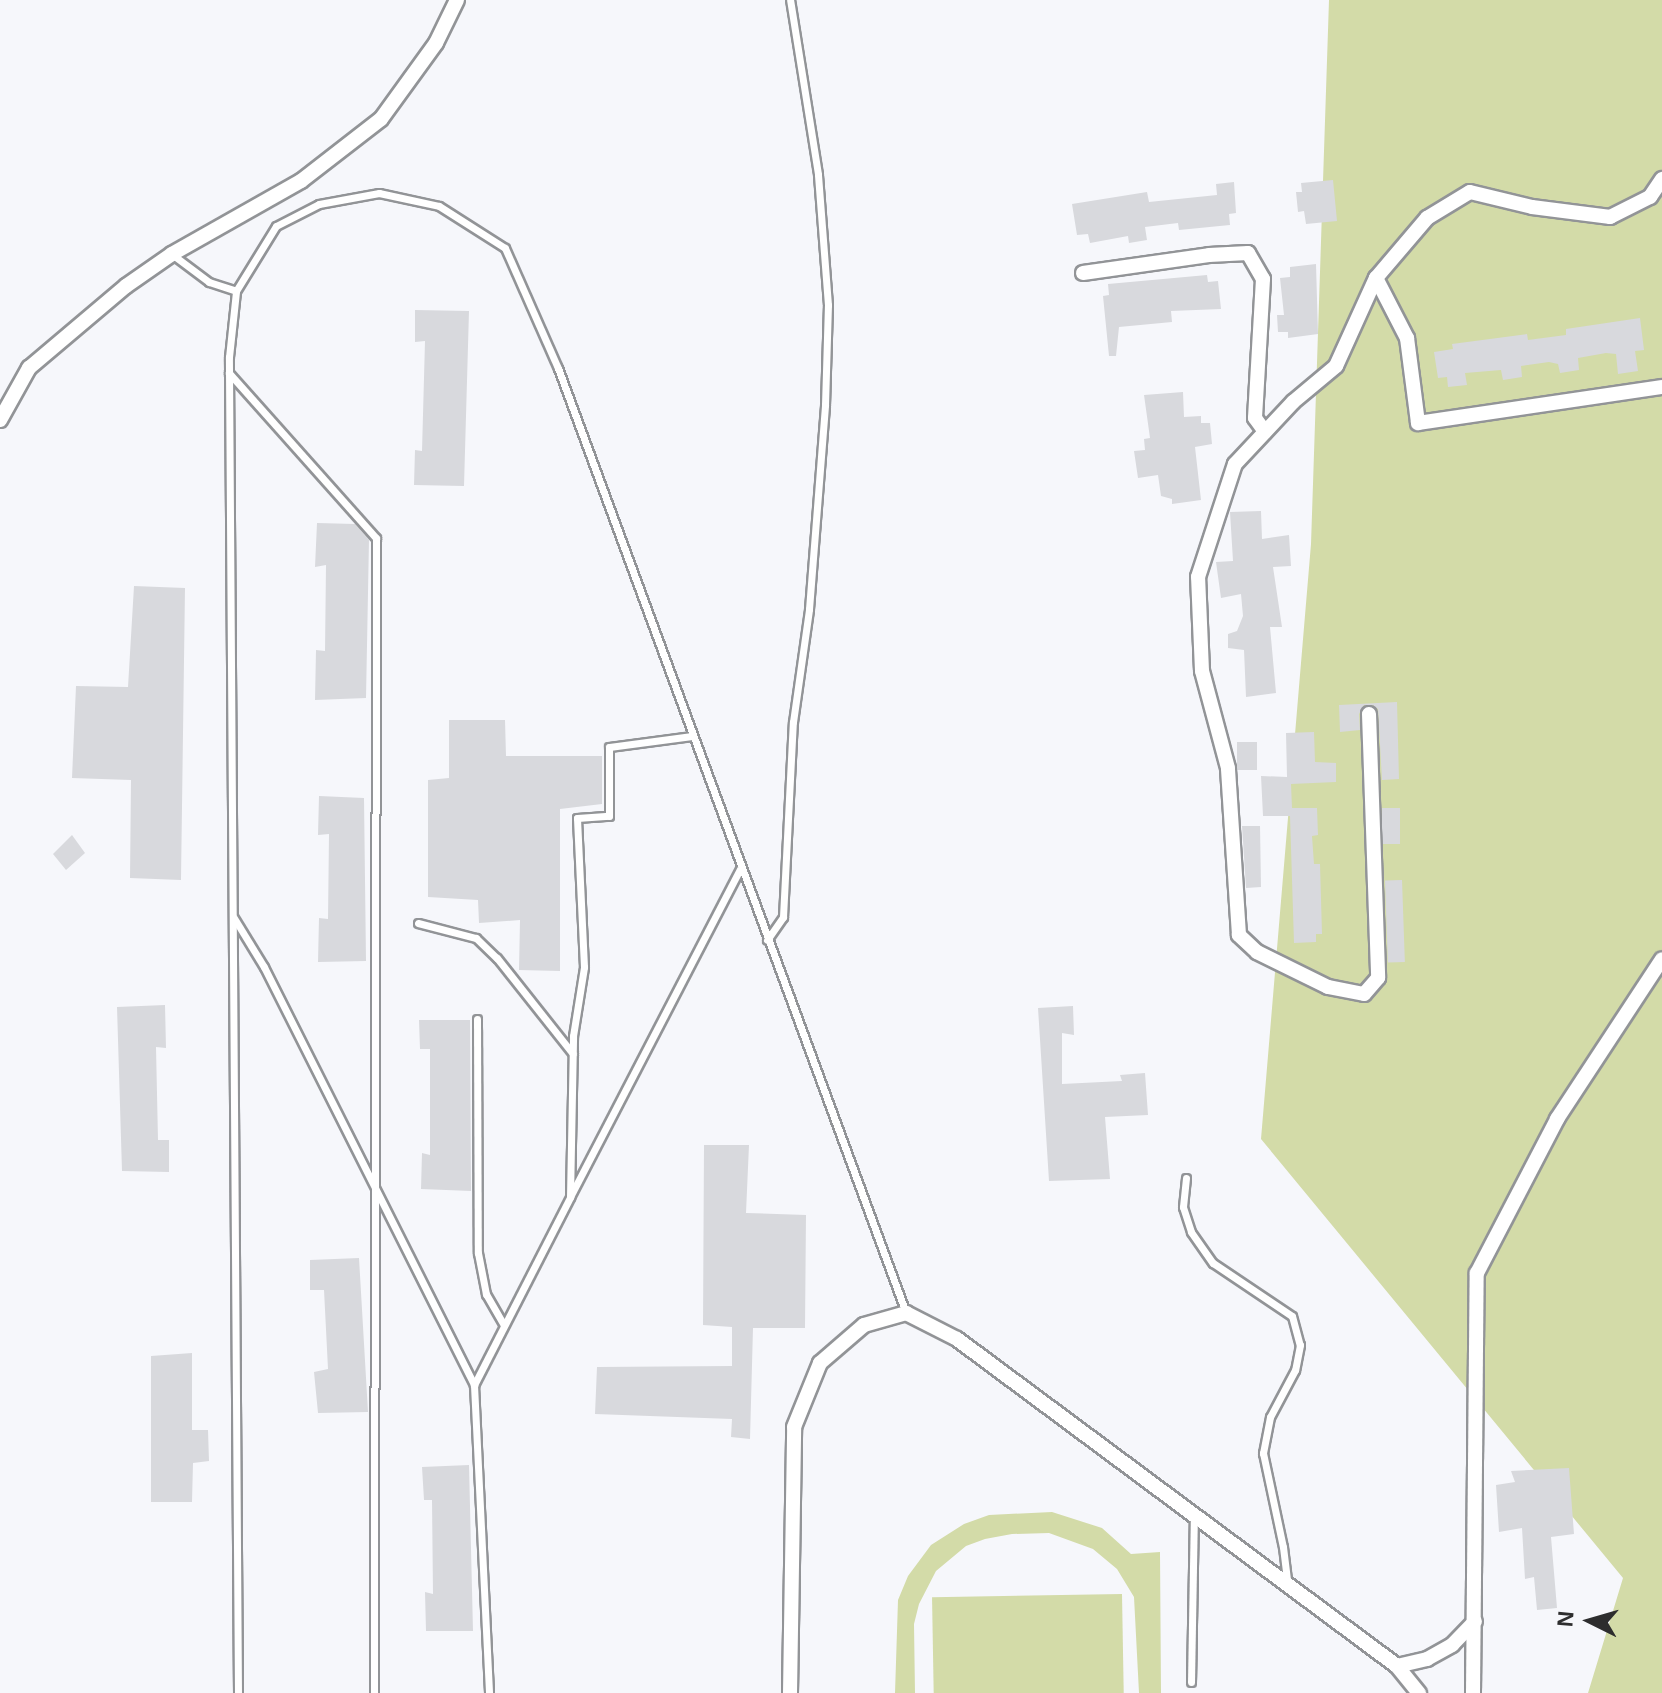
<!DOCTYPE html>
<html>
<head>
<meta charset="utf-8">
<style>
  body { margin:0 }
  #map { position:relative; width:1662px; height:1693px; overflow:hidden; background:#f6f7fb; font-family:Helvetica,sans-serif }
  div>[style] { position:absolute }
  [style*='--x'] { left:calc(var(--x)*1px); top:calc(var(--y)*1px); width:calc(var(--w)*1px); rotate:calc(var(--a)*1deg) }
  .green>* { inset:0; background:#d3dba8; transform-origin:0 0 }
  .building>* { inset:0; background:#d8d9dd; transform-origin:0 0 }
  .roads { filter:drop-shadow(2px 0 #929497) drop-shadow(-2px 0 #929497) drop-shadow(0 2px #929497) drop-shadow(0 -2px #929497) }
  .lane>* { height:7px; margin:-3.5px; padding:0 3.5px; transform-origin:3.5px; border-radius:3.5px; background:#fff }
  .street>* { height:14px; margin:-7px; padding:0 7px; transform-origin:7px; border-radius:7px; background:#fff }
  span { translate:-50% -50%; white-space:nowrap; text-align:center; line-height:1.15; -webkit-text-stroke:6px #f6f7fb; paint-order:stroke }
  .north { position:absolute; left:1550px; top:1581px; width:80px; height:80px; -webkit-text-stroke:6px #f6f7fb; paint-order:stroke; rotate:275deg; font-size:22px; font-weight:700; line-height:32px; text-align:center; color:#2d2d2e }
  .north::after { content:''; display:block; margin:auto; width:28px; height:36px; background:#2d2d2e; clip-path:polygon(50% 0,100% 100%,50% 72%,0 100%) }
</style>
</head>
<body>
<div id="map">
  <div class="green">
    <i style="clip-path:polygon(1329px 0,1662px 0,1662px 1693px,1588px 1693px,1623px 1578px,1261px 1139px,1311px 544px)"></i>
    <i style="clip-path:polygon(1052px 1512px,1102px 1528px,1131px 1554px,1160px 1552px,1161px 1693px,1139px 1693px,1134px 1597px,1117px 1569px,1093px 1549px,1049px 1533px,1012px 1534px,985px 1539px,966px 1546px,936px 1571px,919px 1604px,914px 1624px,915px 1693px,895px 1693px,898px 1600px,908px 1576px,931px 1545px,964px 1524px,989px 1515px)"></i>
    <i style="left:1122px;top:1594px;width:99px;height:190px;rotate:89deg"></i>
  </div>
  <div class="building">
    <i style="clip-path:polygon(1333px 180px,1337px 221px,1306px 224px,1304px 211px,1298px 212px,1296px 192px,1302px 192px,1301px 183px)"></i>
    <i style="clip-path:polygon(1234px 182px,1236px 213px,1229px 214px,1230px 225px,1179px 230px,1178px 223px,1145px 227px,1147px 240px,1129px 243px,1128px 236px,1090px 243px,1088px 234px,1077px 235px,1072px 204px,1147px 192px,1149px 202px,1217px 195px,1216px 184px)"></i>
    <i style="clip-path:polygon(1316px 264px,1318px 334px,1288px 338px,1288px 332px,1278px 332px,1277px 315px,1284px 315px,1280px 278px,1290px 277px,1290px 267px)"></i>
    <i style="clip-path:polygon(1207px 275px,1208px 282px,1218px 281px,1221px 309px,1171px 311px,1172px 322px,1119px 327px,1116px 356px,1109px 356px,1103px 296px,1109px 295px,1108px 284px)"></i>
    <i style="clip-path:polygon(415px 310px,469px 311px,464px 486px,414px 485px,415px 450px,422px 451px,425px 341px,415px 342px)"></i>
    <i style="clip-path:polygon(1640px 318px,1644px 350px,1635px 351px,1638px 371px,1618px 374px,1616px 354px,1606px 353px,1578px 358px,1579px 370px,1560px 373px,1558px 364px,1549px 362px,1521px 366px,1522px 377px,1503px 380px,1501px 370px,1465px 373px,1467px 385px,1448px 387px,1447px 377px,1438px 378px,1434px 352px,1453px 349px,1452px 344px,1527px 334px,1528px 340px,1566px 335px,1566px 329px)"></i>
    <i style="clip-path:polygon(1183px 392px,1184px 417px,1201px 416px,1201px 423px,1210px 423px,1212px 444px,1195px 447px,1201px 500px,1172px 504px,1172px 499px,1161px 496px,1158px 475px,1138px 478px,1134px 451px,1145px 450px,1144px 439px,1150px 438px,1144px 395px)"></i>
    <i style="clip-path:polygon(1261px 511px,1262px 539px,1289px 535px,1291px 566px,1273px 567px,1282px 627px,1270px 627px,1276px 693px,1246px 697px,1244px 650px,1228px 648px,1228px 634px,1237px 631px,1243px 616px,1241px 594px,1221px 598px,1216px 562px,1233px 561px,1230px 512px)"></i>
    <i style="clip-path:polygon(317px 523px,355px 524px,369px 540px,366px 698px,315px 700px,316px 650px,325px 651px,326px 565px,315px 567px)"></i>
    <i style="clip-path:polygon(134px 586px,185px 588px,181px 880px,130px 878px,131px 780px,72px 778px,76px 686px,128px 687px)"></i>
    <i style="clip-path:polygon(1397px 702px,1399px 779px,1382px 780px,1378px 709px,1373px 705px,1364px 705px,1359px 714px,1360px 730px,1340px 732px,1339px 705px)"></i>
    <i style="clip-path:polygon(449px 720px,505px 720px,506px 756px,602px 756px,602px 804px,560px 809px,560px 971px,519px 970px,520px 920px,479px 923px,478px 900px,428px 897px,428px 780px,449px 778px)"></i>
    <i style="clip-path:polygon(1314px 732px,1315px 762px,1336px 763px,1336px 782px,1291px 784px,1292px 808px,1317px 808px,1318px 835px,1312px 836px,1314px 864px,1320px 864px,1322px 934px,1316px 934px,1316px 942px,1294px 943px,1290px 816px,1263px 816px,1261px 776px,1287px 777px,1286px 733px)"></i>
    <i style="left:1237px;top:742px;width:20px;height:28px"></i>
    <i style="clip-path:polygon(319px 796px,364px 798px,366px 961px,318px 962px,319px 918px,328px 919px,329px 834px,318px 835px)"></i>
    <i style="left:1382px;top:808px;width:18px;height:36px"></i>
    <i style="clip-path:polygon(1242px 826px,1260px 826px,1261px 887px,1246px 888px)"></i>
    <i style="clip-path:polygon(72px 835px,85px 853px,66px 870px,53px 854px)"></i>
    <i style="left:1402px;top:880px;width:82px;height:17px;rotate:88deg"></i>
    <i style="clip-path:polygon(165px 1005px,166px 1048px,156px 1047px,158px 1140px,169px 1140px,169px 1172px,122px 1171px,117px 1007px)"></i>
    <i style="clip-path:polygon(1073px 1006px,1074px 1035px,1062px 1033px,1062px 1084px,1122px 1081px,1120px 1075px,1145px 1073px,1148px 1115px,1105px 1117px,1110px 1179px,1049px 1181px,1038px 1008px)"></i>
    <i style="clip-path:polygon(419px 1020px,470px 1020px,471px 1191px,421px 1189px,422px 1153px,430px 1155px,430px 1049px,420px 1049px)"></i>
    <i style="clip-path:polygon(704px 1145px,749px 1145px,746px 1213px,806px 1215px,805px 1328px,753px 1328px,750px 1439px,731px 1437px,732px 1419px,595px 1414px,597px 1367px,732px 1366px,732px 1327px,703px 1325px)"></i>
    <i style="clip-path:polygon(359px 1258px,368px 1412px,318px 1413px,314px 1372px,328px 1369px,324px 1290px,310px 1290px,310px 1260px)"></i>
    <i style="clip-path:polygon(192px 1353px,192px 1430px,208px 1430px,209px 1461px,193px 1463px,192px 1502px,151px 1502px,151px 1356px)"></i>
    <i style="clip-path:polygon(469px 1465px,473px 1631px,426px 1631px,425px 1592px,433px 1594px,432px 1500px,424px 1500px,422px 1467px)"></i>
    <i style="clip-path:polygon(1569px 1468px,1574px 1534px,1551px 1537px,1557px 1608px,1537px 1610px,1534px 1577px,1525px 1579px,1522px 1528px,1499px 1532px,1496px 1485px,1515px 1482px,1511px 1471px)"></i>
  </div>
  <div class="roads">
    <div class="lane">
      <i style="--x:173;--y:255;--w:45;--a:36.9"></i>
      <i style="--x:209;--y:282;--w:28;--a:18"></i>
      <i style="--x:229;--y:373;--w:221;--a:48.3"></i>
      <i style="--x:376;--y:538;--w:1155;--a:90.1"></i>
      <i style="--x:234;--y:918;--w:57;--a:58.5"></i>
      <i style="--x:264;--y:967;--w:468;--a:63.3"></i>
      <i style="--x:474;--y:1385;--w:308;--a:87.2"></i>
      <i style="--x:418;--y:923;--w:60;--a:14.5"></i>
      <i style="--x:476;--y:938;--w:29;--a:44"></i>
      <i style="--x:497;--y:958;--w:122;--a:51.6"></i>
      <i style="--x:767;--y:940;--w:28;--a:-55"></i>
      <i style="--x:783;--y:917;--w:195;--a:-87.1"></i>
      <i style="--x:793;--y:722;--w:114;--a:-81.9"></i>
      <i style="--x:809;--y:609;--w:205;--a:-85.5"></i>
      <i style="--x:825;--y:405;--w:100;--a:-88.3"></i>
      <i style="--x:828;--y:305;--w:131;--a:-94.4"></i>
      <i style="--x:818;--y:174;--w:176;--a:-99.1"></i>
      <i style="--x:477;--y:1019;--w:234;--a:89.8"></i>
      <i style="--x:478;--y:1253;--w:42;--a:79"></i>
      <i style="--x:486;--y:1294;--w:36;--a:60"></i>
      <i style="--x:1186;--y:1178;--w:29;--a:96"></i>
      <i style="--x:1183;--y:1207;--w:26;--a:72"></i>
      <i style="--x:1191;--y:1232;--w:38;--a:55"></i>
      <i style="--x:1213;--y:1263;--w:95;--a:33.9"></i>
      <i style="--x:1292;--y:1316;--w:30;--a:75"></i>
      <i style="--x:1300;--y:1345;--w:25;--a:101"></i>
      <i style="--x:1295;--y:1370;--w:53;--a:118"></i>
      <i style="--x:1270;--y:1417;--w:37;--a:101"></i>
      <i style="--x:1263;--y:1453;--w:96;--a:78"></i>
      <i style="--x:1283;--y:1547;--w:35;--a:83"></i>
      <i style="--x:571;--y:1195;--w:367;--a:-62.6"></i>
      <i style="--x:474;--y:1385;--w:211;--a:-62.9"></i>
      <i style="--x:570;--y:1197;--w:161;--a:-88.9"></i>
      <i style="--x:573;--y:1036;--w:70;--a:-80.9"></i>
      <i style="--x:584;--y:967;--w:149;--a:-92.7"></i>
      <i style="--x:577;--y:818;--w:32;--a:-4"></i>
      <i style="--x:609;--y:816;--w:69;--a:-90"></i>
      <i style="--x:609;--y:747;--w:84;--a:-7.5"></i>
      <i style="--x:1191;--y:1682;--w:165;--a:-89"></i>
      <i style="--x:238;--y:1693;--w:1336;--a:-90.39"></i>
      <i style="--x:229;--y:357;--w:66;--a:-83.9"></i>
      <i style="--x:236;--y:291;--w:76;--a:-58.4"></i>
      <i style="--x:276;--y:226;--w:48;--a:-27.1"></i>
      <i style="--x:319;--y:204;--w:61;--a:-10.4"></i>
      <i style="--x:379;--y:193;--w:61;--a:12.2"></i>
      <i style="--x:439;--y:206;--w:78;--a:32.5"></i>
      <i style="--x:505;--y:248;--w:131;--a:66.2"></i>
      <i style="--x:558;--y:368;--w:1007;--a:69.78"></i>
    </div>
    <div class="street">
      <i style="--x:1083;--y:273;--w:127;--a:-8.1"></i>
      <i style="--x:1209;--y:255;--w:39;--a:-3"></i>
      <i style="--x:1248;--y:253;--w:30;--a:60"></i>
      <i style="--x:1263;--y:279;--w:139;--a:93.3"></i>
      <i style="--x:1255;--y:418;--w:17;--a:54"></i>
      <i style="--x:1376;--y:278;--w:68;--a:62.7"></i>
      <i style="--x:1407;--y:338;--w:86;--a:82.6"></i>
      <i style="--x:1418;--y:423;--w:247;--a:-8.4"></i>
      <i style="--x:0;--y:420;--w:60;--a:-60.9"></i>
      <i style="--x:29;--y:368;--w:127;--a:-40.2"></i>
      <i style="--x:126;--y:286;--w:56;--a:-34.8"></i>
      <i style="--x:172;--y:254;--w:148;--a:-29.5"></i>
      <i style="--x:301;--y:181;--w:101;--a:-37.8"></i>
      <i style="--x:381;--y:119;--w:94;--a:-54.1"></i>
      <i style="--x:436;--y:43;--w:48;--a:-64"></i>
      <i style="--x:1369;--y:714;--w:264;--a:88"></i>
      <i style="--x:1378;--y:978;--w:21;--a:131"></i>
      <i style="--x:1364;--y:994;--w:37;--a:-169"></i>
      <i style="--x:1328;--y:987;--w:79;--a:-153.8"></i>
      <i style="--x:1257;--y:952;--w:25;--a:-137"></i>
      <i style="--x:1239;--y:935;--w:167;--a:-93.8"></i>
      <i style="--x:1228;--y:768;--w:100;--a:-105"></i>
      <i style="--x:1202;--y:671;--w:94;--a:-92.4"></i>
      <i style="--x:1198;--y:577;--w:119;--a:-71.9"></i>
      <i style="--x:1235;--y:464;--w:85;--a:-46.9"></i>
      <i style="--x:1293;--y:402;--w:56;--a:-39.9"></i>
      <i style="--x:1336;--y:366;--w:97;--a:-65.6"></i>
      <i style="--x:1376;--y:278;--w:79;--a:-49.6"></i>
      <i style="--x:1427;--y:218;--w:50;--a:-31.2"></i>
      <i style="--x:1470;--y:192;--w:64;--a:13.6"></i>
      <i style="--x:1532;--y:207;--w:79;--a:7.3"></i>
      <i style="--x:1610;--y:217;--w:45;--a:-26.6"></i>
      <i style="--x:1650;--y:197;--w:22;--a:-56"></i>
      <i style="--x:1397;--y:1666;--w:31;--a:-13"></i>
      <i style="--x:1427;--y:1659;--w:29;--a:-29"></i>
      <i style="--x:1452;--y:1645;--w:33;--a:-46"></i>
      <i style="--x:790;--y:1693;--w:266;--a:-89.1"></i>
      <i style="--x:794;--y:1427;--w:69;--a:-67.9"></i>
      <i style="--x:820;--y:1363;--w:58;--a:-40.8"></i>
      <i style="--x:864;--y:1325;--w:44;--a:-15.9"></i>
      <i style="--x:906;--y:1313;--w:57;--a:27"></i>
      <i style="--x:957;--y:1339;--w:548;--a:36.62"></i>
      <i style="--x:1397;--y:1666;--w:35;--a:51"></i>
      <i style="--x:1473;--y:1693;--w:420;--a:-89.5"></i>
      <i style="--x:1477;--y:1273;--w:174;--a:-62.5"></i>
      <i style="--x:1557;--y:1119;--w:191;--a:-56.7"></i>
    </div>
  </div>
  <div class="north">N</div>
</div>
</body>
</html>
